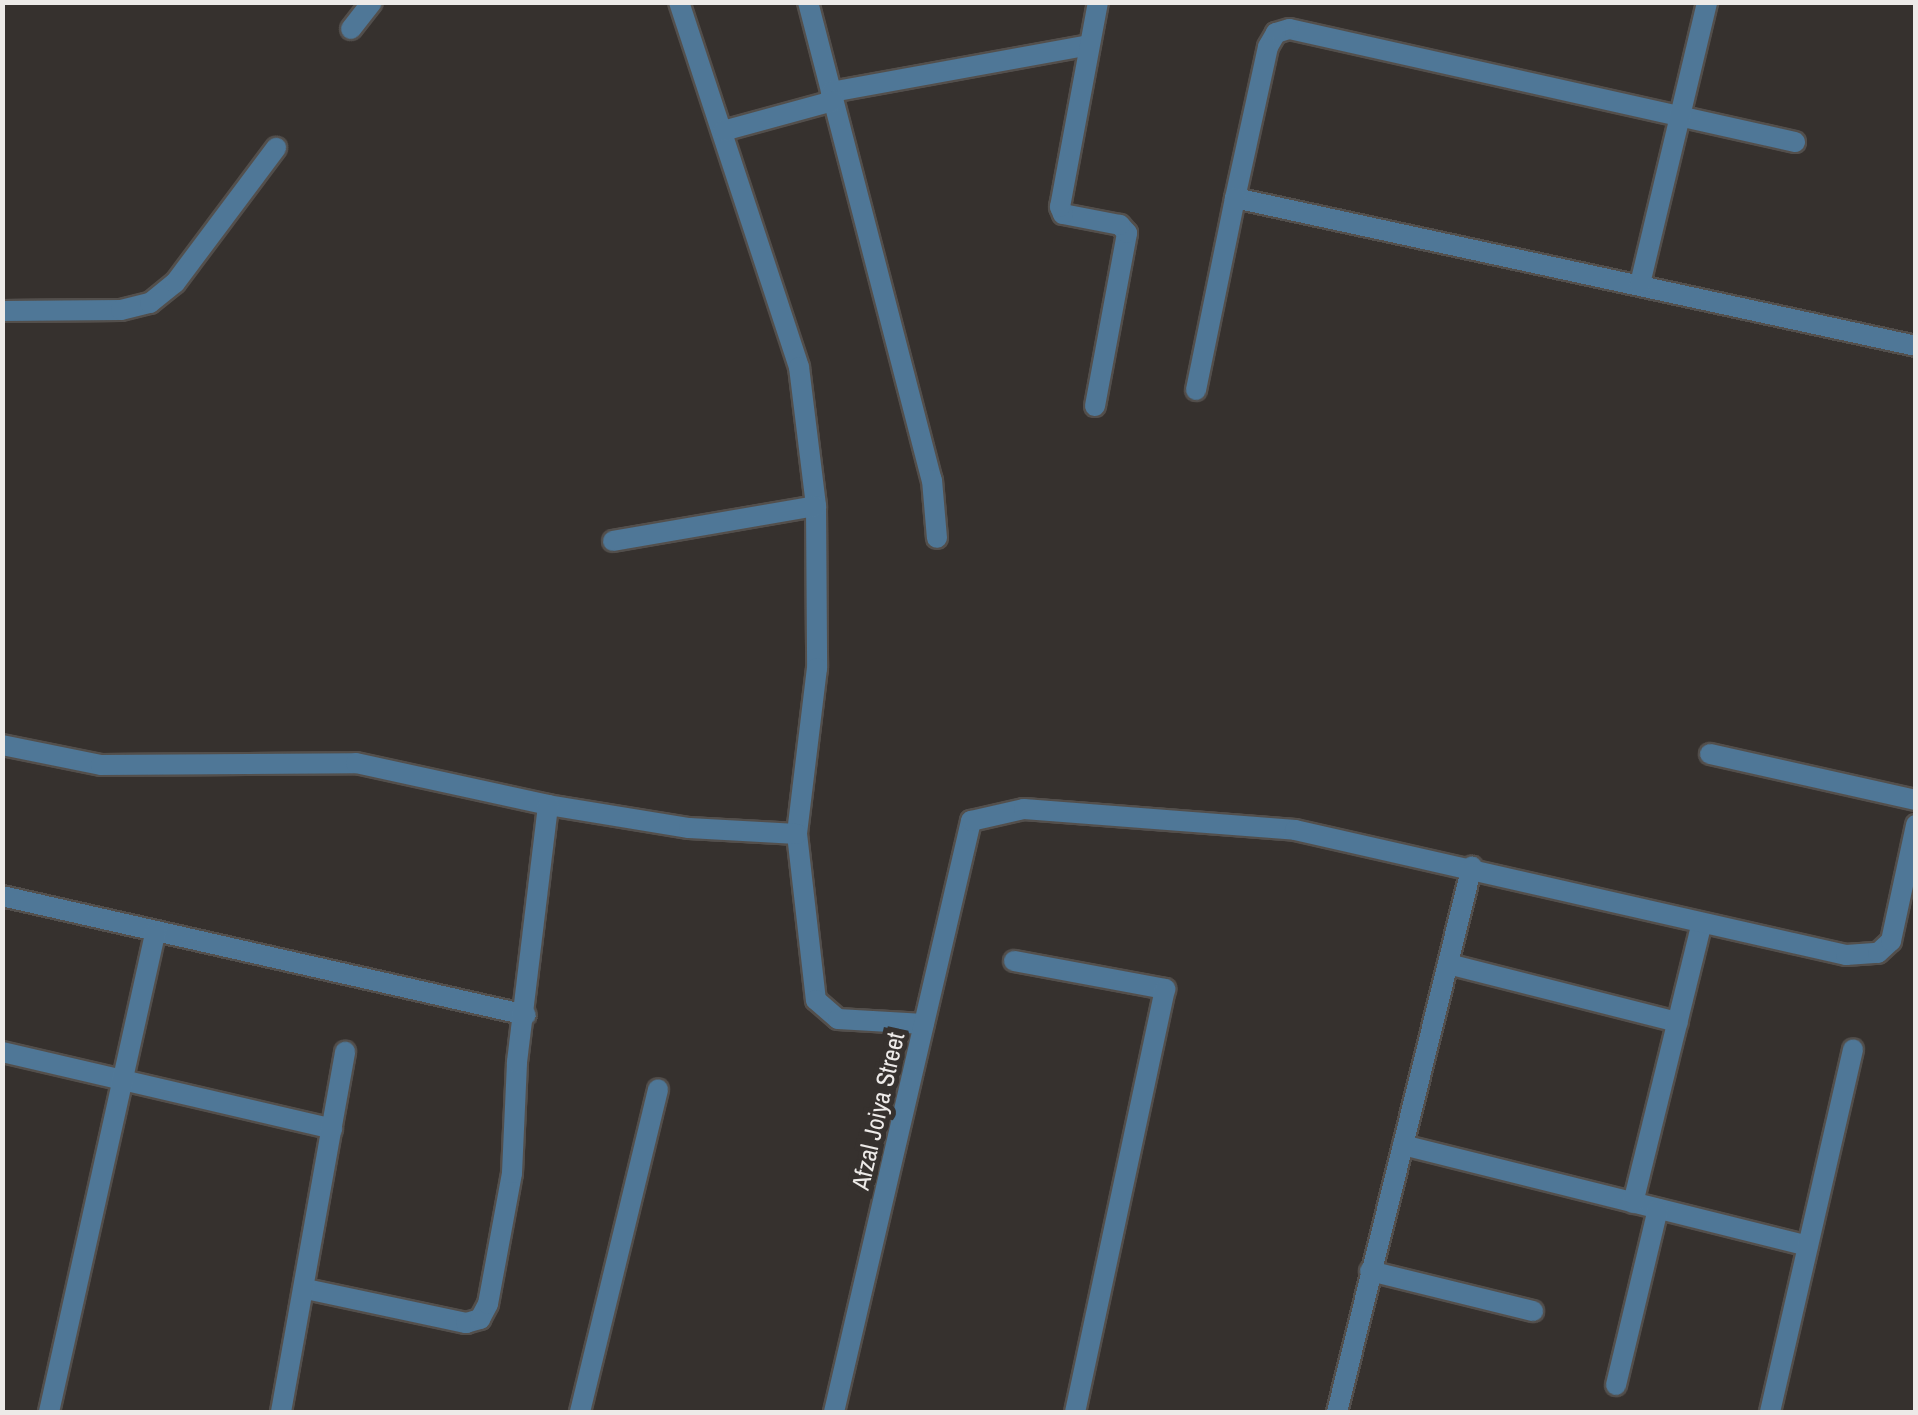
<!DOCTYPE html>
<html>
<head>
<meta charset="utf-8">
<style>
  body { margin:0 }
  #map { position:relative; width:1918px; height:1415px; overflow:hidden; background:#36312e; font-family:"Archivo Narrow",sans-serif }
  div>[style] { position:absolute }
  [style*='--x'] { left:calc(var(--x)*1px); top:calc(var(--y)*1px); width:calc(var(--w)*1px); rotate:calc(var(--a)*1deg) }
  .roads { filter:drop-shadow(2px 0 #534f4c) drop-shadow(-2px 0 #534f4c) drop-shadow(0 2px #534f4c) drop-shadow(0 -2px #534f4c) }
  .street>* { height:20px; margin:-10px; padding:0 10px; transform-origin:10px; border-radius:10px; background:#4f7797 }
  span { translate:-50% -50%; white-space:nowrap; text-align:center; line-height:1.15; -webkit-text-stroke:10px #36312e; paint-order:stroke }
  .street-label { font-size:25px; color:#edeae8 }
  .frame { position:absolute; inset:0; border:5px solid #edeae8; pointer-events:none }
</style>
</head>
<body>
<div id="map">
  <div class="roads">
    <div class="street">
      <i style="--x:679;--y:2;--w:384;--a:71.8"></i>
      <i style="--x:799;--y:367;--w:140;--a:83"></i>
      <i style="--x:816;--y:506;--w:162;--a:89.6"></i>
      <i style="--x:817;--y:668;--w:167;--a:96.9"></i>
      <i style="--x:797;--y:834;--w:167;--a:83.5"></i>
      <i style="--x:816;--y:1000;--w:29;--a:41"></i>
      <i style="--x:838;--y:1019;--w:86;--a:3.3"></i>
      <i style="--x:808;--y:2;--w:494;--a:75.5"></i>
      <i style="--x:932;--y:480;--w:58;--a:85.1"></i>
      <i style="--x:351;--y:29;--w:34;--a:-52"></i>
      <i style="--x:831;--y:92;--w:262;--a:-10.3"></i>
      <i style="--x:723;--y:131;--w:114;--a:-15.3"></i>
      <i style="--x:1795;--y:142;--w:518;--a:-167.41"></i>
      <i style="--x:1289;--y:29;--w:14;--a:163"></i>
      <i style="--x:1276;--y:33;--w:16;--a:120"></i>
      <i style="--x:1268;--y:47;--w:155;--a:102.3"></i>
      <i style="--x:1235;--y:198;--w:697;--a:12.26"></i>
      <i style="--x:1640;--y:284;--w:290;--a:-76.6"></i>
      <i style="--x:2;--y:311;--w:119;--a:-0.5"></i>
      <i style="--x:121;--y:310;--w:30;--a:-14"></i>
      <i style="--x:150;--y:303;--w:32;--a:-39"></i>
      <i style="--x:175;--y:283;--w:169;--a:-53.2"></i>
      <i style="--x:1196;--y:390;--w:196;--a:-78.5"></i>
      <i style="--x:1095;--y:406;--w:176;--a:-79.5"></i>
      <i style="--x:1127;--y:233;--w:11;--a:-131"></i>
      <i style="--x:1120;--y:225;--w:58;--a:-169.1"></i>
      <i style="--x:1063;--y:214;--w:8;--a:-113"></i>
      <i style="--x:1060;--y:207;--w:208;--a:-79.5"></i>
      <i style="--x:613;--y:541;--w:206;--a:-9.8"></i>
      <i style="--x:2;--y:745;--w:101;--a:11.4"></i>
      <i style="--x:101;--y:765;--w:255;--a:-0.4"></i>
      <i style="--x:356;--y:763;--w:197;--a:12.3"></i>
      <i style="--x:548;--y:805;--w:143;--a:9.3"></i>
      <i style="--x:689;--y:828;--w:108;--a:3.2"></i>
      <i style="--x:1710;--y:754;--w:211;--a:12.6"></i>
      <i style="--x:2;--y:896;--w:537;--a:12.79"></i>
      <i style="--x:1014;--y:961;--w:154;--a:10.5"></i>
      <i style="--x:1165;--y:989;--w:432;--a:102"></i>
      <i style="--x:1448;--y:964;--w:237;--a:14.2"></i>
      <i style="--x:2;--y:1052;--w:339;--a:13.1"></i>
      <i style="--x:1403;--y:1145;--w:417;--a:14"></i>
      <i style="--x:1633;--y:1203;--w:288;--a:-76.2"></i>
      <i style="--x:1370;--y:1271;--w:168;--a:13.8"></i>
      <i style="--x:306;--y:1289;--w:164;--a:12"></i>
      <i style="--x:466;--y:1323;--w:15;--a:-16"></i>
      <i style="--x:480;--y:1319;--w:17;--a:-62"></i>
      <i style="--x:488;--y:1304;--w:133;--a:-79.6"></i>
      <i style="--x:512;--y:1173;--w:111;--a:-87.4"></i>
      <i style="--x:517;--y:1062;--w:259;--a:-83.1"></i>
      <i style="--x:1616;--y:1385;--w:181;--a:-76.6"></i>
      <i style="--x:49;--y:1412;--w:492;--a:-77.5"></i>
      <i style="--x:281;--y:1412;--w:366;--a:-79.9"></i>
      <i style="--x:580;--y:1412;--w:332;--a:-76.4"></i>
      <i style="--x:834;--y:1412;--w:607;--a:-76.95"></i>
      <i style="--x:971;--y:821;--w:54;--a:-12.8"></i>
      <i style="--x:1024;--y:809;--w:272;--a:4.4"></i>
      <i style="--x:1295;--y:830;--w:565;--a:12.78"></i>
      <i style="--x:1846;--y:955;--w:32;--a:-4"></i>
      <i style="--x:1878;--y:953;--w:18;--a:-43"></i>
      <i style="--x:1891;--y:941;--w:119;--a:-77.8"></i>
      <i style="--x:1337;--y:1412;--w:562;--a:-76.11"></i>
      <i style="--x:1770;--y:1412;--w:372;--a:-77.1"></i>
    </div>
  </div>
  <div class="street-label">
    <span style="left:878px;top:1111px;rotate:-77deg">Afzal Joiya Street</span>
  </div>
  <div class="frame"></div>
</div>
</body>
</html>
